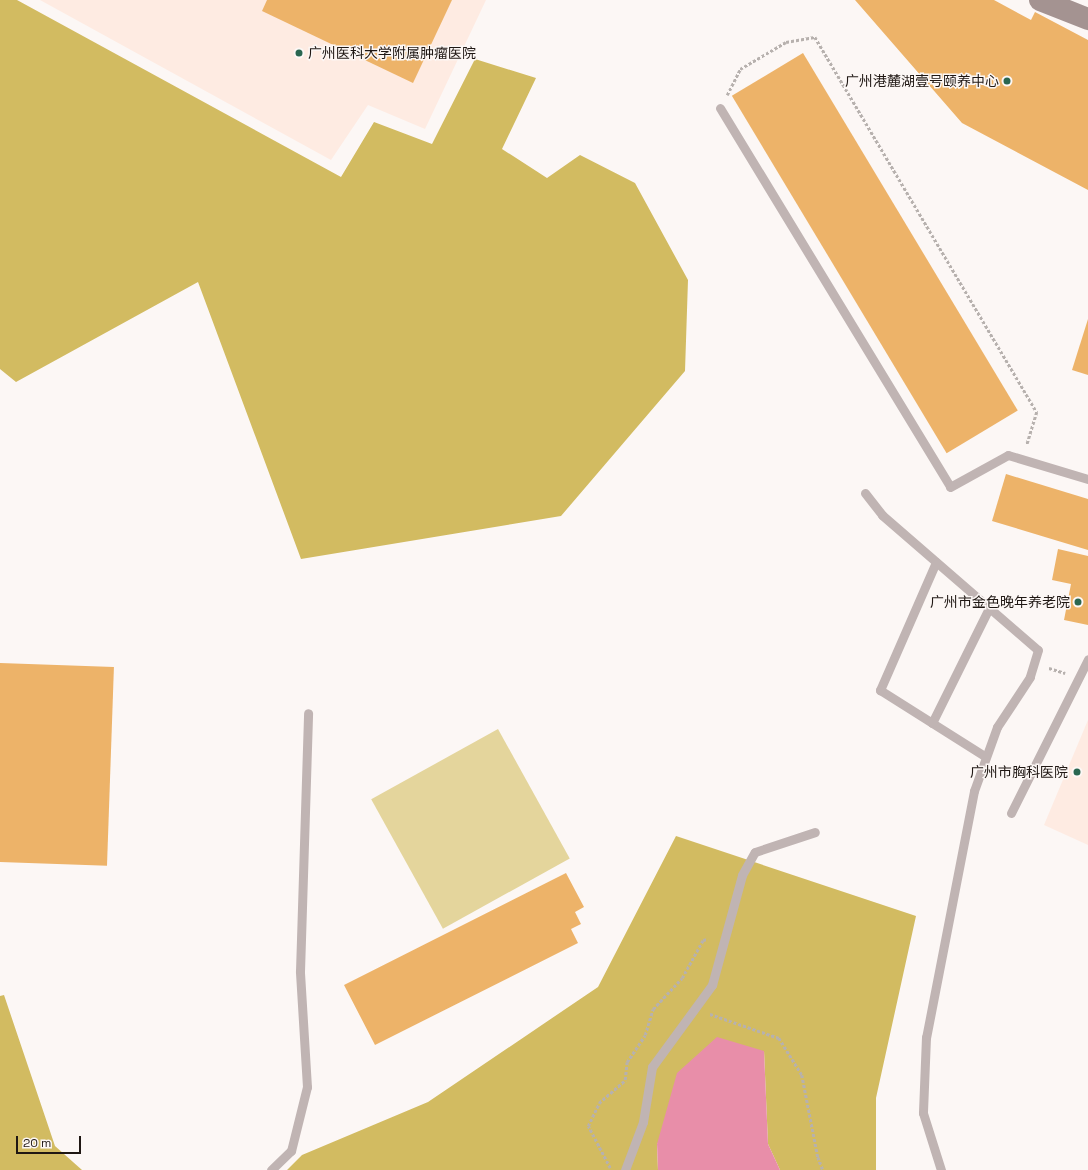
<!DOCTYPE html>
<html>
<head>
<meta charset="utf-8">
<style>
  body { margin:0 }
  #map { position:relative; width:1088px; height:1170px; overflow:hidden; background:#fcf7f5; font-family:"Space Grotesk","Noto Sans SC",sans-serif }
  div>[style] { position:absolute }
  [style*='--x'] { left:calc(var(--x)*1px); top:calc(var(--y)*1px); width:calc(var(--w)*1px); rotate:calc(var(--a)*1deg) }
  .built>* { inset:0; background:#feebe2 }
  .green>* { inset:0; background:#e4d59c; transform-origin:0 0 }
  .forest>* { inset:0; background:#d2bb61 }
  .water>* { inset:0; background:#e88ea9 }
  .building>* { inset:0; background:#edb369; transform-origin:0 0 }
  .path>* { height:2.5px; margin-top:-1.25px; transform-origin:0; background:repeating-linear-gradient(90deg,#b7b1ae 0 3px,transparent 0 5px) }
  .lane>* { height:9px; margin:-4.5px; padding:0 4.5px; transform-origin:4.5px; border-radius:4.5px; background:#c0b4b3 }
  .secondary>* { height:22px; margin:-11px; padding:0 11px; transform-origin:11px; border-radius:11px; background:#a49391 }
  .dots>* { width:11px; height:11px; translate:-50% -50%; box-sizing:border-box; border:2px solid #fcf7f5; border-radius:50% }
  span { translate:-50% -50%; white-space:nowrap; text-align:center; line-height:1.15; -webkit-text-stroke:3px #fcf7f5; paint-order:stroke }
  .poi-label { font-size:14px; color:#1f1713 }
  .left { translate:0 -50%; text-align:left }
  .right { translate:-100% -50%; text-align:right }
  .scale { position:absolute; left:16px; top:1136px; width:65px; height:18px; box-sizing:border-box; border:2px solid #1f1713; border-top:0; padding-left:5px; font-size:12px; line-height:14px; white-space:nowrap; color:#1f1713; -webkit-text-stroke:3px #fcf7f5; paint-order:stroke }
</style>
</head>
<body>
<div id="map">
  <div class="built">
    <i style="clip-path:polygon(40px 0,486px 0,425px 129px,368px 105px,331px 160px)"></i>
    <i style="clip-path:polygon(1088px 720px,1088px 845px,1044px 825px)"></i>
  </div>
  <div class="green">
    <i style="left:498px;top:729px;width:148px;height:145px;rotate:61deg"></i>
  </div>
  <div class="forest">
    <i style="clip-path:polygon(0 0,17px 0,341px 177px,374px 122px,432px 144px,475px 59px,536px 78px,502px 149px,547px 178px,580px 155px,635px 183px,688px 280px,685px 371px,561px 516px,301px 559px,198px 282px,16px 382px,0 369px)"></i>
    <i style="clip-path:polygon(676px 836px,916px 916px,876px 1098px,876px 1170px,780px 1170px,768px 1144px,764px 1051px,657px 1144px,658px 1170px,287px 1170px,302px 1155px,428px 1102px,598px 987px)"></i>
    <i style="clip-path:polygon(4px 995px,55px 1146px,82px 1170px,0 1170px,0 996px)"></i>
  </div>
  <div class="water">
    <i style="clip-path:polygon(717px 1037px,764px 1051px,768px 1144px,780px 1170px,658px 1170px,657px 1144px,677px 1073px)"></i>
  </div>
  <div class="building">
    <i style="clip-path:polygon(267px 0,452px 0,413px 83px,262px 11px)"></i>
    <i style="clip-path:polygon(855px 0,994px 0,1031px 20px,1035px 12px,1088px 40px,1088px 190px,962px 123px)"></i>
    <i style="left:803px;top:53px;width:417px;height:83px;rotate:59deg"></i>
    <i style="clip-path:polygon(1088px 319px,1088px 375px,1072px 370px)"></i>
    <i style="clip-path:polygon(1006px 474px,1088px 499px,1088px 550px,992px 521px)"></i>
    <i style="clip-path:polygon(1058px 549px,1088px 556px,1088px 625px,1064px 620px,1071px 584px,1052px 580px)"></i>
    <i style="left:0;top:663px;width:114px;height:199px;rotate:2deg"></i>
    <i style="clip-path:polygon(566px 873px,584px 907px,575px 912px,581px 924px,571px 929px,578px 943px,375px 1045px,344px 985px)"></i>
  </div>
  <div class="path">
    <i style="--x:727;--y:95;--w:29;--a:-63"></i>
    <i style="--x:740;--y:69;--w:53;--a:-30.4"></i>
    <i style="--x:786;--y:42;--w:29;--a:-10"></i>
    <i style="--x:815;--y:37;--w:436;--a:59.4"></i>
    <i style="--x:1037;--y:412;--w:34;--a:107"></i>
    <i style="--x:1049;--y:668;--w:17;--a:17"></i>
    <i style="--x:710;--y:1014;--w:73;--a:19.2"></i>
    <i style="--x:779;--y:1038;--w:44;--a:58.1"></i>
    <i style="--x:802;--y:1075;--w:84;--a:79"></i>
    <i style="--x:818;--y:1157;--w:14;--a:69"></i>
    <i style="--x:610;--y:1168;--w:47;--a:-117.6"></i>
    <i style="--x:588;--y:1126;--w:25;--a:-64"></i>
    <i style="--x:599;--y:1103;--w:35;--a:-41"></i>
    <i style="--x:625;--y:1080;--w:18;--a:-84"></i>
    <i style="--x:627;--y:1062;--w:32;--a:-56"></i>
    <i style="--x:645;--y:1035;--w:27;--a:-73"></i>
    <i style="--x:653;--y:1009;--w:42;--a:-46.9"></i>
    <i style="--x:682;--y:978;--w:43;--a:-61.1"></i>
    <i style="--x:703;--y:940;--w:5;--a:-11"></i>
  </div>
  <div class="lane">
    <i style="--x:720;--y:108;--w:443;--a:58.7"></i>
    <i style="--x:950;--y:487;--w:66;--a:-28.9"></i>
    <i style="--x:1008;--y:455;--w:84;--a:16.7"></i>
    <i style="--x:865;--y:493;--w:28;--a:52"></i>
    <i style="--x:882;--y:515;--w:206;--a:40.9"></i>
    <i style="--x:1038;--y:650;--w:28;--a:107"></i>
    <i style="--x:1030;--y:677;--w:60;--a:123.4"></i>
    <i style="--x:997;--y:727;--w:68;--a:109.8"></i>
    <i style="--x:974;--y:791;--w:251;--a:101"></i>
    <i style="--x:926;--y:1037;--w:76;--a:92.3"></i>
    <i style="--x:923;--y:1113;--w:60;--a:72.5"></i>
    <i style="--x:936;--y:562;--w:140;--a:113.6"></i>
    <i style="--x:880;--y:690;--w:125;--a:32.3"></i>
    <i style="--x:932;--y:723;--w:128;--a:-63.6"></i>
    <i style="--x:1011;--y:813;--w:172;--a:-63.4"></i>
    <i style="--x:271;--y:1170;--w:28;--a:-44"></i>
    <i style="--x:291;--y:1151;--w:66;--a:-76"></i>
    <i style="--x:307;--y:1087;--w:116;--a:-93.5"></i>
    <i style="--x:300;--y:971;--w:258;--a:-88.2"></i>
    <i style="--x:625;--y:1170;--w:51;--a:-69.4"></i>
    <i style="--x:643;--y:1122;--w:56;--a:-80.7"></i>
    <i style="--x:652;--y:1067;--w:102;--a:-53.8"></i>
    <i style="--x:712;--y:985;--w:114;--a:-74.7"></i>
    <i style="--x:742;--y:875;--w:26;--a:-61"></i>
    <i style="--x:755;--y:852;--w:63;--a:-18.4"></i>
  </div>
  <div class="secondary">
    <i style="--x:1040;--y:0;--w:52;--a:21.6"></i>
  </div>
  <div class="dots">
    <i style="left:299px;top:53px;background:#2a6650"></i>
    <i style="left:1007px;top:81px;background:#2a6650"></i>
    <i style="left:1078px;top:602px;background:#2a6650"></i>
    <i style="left:1077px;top:772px;background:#2a6650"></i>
  </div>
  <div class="poi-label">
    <span class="left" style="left:308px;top:53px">广州医科大学附属肿瘤医院</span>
    <span class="right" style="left:999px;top:81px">广州港麓湖壹号颐养中心</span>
    <span class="right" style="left:1070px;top:602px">广州市金色晚年养老院</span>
    <span class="right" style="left:1068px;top:772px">广州市胸科医院</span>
  </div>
  <div class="scale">20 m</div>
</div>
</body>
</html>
